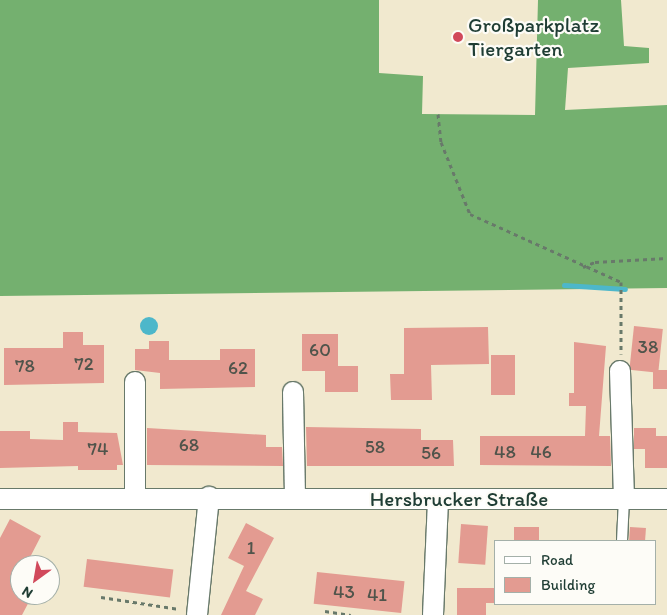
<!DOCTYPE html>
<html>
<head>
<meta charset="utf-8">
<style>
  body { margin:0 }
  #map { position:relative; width:667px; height:615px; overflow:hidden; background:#f1e9cf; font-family:Itim,sans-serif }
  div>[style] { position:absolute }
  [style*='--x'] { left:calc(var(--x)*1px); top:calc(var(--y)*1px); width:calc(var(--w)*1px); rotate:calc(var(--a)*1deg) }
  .forest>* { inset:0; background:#74b06f }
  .water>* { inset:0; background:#4db7ca }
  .round { border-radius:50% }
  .stream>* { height:5px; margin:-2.5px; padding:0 2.5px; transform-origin:2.5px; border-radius:2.5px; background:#4db7ca }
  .building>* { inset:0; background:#e39b91; transform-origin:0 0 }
  .path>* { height:3px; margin-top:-1.5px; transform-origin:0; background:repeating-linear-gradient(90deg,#68796a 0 4px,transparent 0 8px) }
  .roads { filter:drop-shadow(1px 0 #68796a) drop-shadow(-1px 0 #68796a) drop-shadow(0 1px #68796a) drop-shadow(0 -1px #68796a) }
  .service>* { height:10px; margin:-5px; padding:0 5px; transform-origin:5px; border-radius:5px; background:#fff }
  .minor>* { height:20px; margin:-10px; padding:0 10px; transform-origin:10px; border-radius:10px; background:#fff }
  .dots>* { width:14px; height:14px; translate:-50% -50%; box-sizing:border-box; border:2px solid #fdfcf7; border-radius:50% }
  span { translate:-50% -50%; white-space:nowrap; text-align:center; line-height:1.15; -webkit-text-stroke:4.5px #fdfcf7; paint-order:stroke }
  .number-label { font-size:19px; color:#50544b }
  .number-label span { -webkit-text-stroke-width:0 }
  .poi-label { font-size:21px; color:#1f3d34 }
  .left { translate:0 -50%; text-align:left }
  .street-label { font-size:21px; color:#1f3d34 }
  .legend { position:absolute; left:494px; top:540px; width:162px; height:65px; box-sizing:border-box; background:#fdfcf7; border:1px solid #a4b0a9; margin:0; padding:6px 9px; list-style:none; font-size:15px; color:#1f3d34 }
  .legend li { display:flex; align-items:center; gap:10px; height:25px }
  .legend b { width:25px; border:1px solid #a4b0a9 }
  .north { position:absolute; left:10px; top:555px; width:50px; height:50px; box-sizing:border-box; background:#fdfcf7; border:1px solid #a4b0a9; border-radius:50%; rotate:212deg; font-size:14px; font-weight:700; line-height:20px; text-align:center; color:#1f3d34 }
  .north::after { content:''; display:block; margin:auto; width:18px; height:22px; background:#d1495b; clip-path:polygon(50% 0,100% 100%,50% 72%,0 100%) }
</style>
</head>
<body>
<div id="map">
  <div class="forest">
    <i style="clip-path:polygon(0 0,379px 0,379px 73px,423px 76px,422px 114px,535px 115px,538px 0,621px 0,624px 46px,649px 48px,649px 63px,568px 68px,565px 110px,667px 105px,667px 288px,0 296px)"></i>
  </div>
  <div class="water">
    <i class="round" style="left:140px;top:317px;width:18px;height:18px"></i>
  </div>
  <div class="stream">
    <i style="--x:564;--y:285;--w:61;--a:3.8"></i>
  </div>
  <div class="building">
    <i style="left:634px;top:326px;width:29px;height:44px;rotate:6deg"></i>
    <i style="clip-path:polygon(488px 327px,489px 364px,431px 365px,432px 400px,391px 400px,390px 374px,404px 374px,404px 328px)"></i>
    <i style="clip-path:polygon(63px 332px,83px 332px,83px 345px,104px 345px,104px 383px,4px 385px,4px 348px,63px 348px)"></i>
    <i style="clip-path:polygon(302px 334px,338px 334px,338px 366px,358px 366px,358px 392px,325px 392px,325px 371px,302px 371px)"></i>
    <i style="clip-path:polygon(149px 341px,169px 341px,169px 360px,220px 360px,220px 349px,255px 349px,255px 387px,160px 389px,160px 373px,135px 370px,135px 349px,149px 349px)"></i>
    <i style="clip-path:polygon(574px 342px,606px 346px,599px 436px,610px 436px,611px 466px,480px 465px,480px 436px,585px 436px,586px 406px,569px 406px,569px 393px,574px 393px)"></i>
    <i style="left:491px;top:355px;width:24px;height:40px"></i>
    <i style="left:653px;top:370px;width:14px;height:19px"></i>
    <i style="clip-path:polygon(63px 422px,78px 422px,78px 432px,117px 433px,123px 465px,117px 465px,117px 470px,78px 470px,78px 466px,0 468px,0 431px,30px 431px,30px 439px,63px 440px)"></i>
    <i style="clip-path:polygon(306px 427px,421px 429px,421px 440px,453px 440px,454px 466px,307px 466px)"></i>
    <i style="clip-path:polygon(147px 428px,266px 435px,266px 447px,282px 447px,283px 466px,147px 465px)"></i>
    <i style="clip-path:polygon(634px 428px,656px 428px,656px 436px,667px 436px,667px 468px,645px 468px,645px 449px,634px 449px)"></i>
    <i style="clip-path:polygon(10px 519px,41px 536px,26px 565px,20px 565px,20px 595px,32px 596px,22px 615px,0 615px,0 538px)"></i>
    <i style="clip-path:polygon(246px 523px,274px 538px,246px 591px,263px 599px,255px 615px,221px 615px,244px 566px,228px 558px)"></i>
    <i style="left:461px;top:524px;width:27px;height:39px;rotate:4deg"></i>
    <i style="left:514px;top:527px;width:25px;height:14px"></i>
    <i style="left:630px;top:527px;width:16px;height:14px;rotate:4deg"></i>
    <i style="left:87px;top:559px;width:87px;height:28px;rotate:7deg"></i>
    <i style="left:317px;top:572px;width:88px;height:32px;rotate:6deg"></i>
    <i style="clip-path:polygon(457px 588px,496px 588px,496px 603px,486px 603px,486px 615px,457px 615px)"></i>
  </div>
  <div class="path">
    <i style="--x:438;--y:114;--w:28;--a:84"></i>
    <i style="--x:441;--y:142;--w:78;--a:68.1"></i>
    <i style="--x:470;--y:214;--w:166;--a:24.2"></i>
    <i style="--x:621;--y:282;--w:72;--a:90"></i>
    <i style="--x:583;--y:267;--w:13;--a:-23"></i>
    <i style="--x:595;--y:262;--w:72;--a:-3.2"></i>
    <i style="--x:101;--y:597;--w:79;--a:8.7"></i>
    <i style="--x:325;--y:611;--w:26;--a:9"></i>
  </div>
  <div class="roads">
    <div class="service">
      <i style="--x:622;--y:541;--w:42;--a:-87.3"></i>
    </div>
    <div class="minor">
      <i style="--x:620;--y:371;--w:128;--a:88.2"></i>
      <i style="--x:293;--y:392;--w:106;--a:88.9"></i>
      <i style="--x:135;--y:498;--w:116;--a:-90"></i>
      <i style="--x:0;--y:499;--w:667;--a:0"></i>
      <i style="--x:197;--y:615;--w:119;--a:-84.2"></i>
      <i style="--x:433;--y:615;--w:115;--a:-87.5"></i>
    </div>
  </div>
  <div class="dots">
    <i style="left:458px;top:37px;background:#d1495b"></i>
  </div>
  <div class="number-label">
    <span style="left:648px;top:347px">38</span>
    <span style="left:320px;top:350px">60</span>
    <span style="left:84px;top:364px">72</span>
    <span style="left:25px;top:366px">78</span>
    <span style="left:238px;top:368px">62</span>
    <span style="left:189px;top:445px">68</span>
    <span style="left:375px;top:447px">58</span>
    <span style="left:98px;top:449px">74</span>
    <span style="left:505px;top:452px">48</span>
    <span style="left:541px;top:452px">46</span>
    <span style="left:431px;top:453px">56</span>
    <span style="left:251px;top:548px">1</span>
    <span style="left:344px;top:592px">43</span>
    <span style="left:377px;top:595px">41</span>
  </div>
  <div class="poi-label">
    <span class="left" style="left:468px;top:37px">Großparkplatz<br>Tiergarten</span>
  </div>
  <div class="street-label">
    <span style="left:459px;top:499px">Hersbrucker Straße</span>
  </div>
  <ul class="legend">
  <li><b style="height:6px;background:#fff"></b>Road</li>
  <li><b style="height:14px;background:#e39b91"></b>Building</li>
  </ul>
  <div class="north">N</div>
</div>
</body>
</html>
